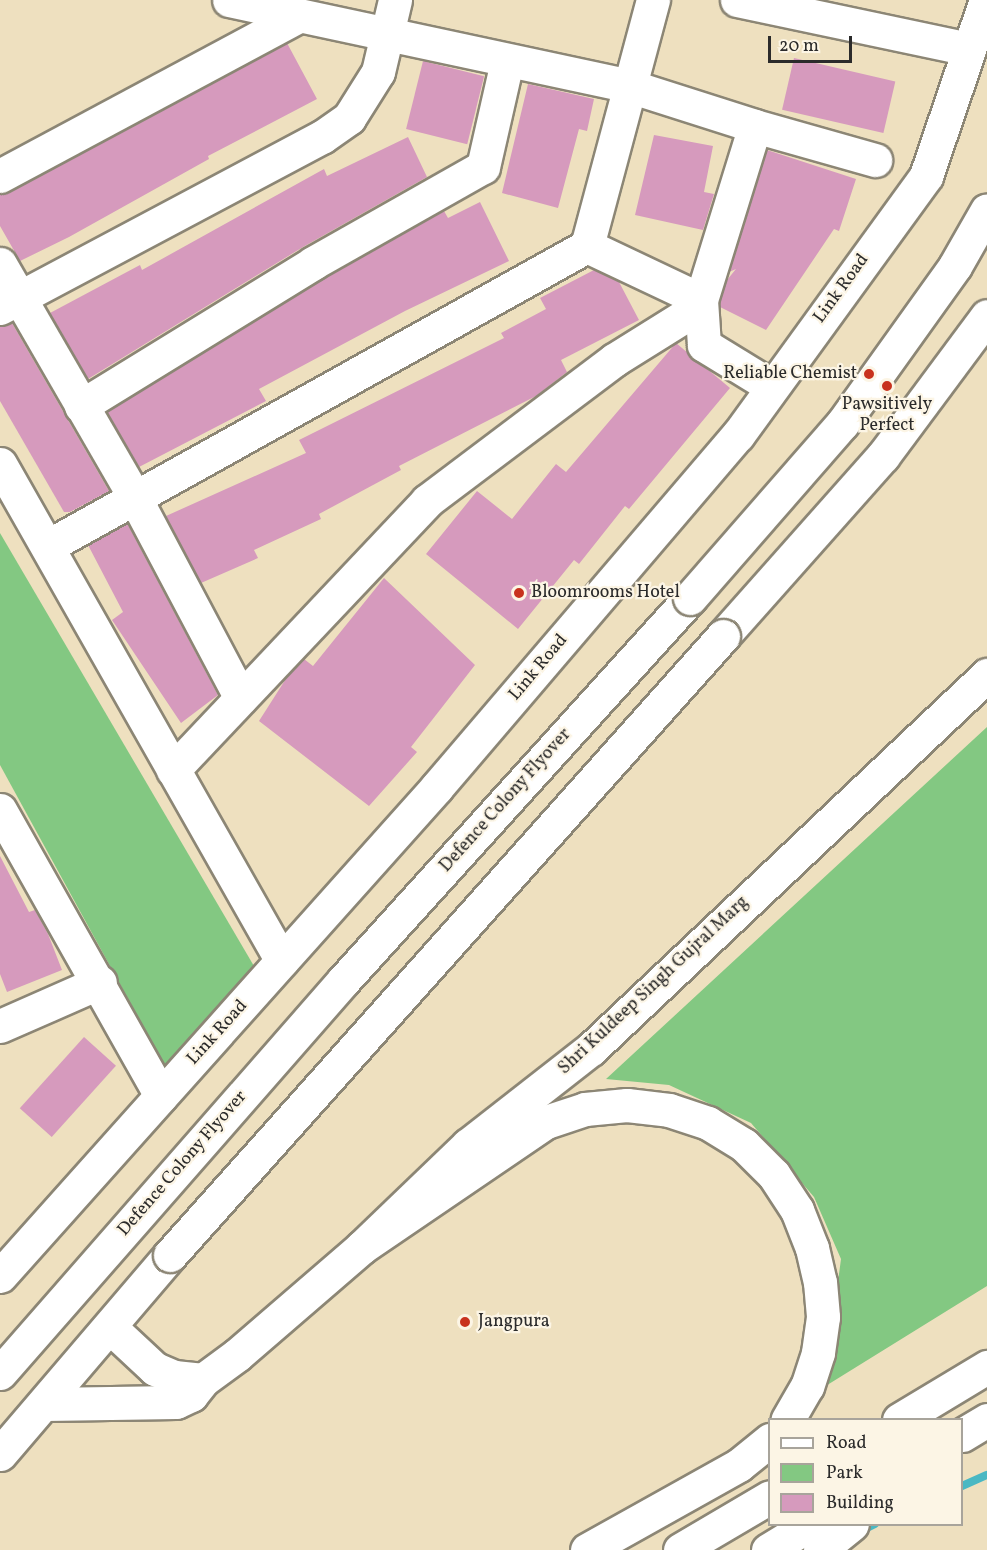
<!DOCTYPE html>
<html>
<head>
<meta charset="utf-8">
<style>
  body { margin:0 }
  #map { position:relative; width:987px; height:1550px; overflow:hidden; background:#eee0bf; font-family:Vollkorn,serif }
  div>[style] { position:absolute }
  [style*='--x'] { left:calc(var(--x)*1px); top:calc(var(--y)*1px); width:calc(var(--w)*1px); rotate:calc(var(--a)*1deg) }
  .green>* { inset:0; background:#83c882 }
  .stream>* { height:8px; margin:-4px; padding:0 4px; transform-origin:4px; border-radius:4px; background:#4ab8c3 }
  .building>* { inset:0; background:#d69abd; transform-origin:0 0 }
  .roads { filter:drop-shadow(2px 0 #8c8675) drop-shadow(-2px 0 #8c8675) drop-shadow(0 2px #8c8675) drop-shadow(0 -2px #8c8675) }
  .minor>* { height:33px; margin:-16.5px; padding:0 16.5px; transform-origin:16.5px; border-radius:16.5px; background:#fff }
  .major>* { height:33px; margin:-16.5px; padding:0 16.5px; transform-origin:16.5px; border-radius:16.5px; background:#fff }
  .highway>* { height:33px; margin:-16.5px; padding:0 16.5px; transform-origin:16.5px; border-radius:16.5px; background:#fff }
  .bridges { filter:drop-shadow(2px 0 #8c8675) drop-shadow(-2px 0 #8c8675) drop-shadow(0 2px #8c8675) drop-shadow(0 -2px #8c8675) }
  .major-bridge>* { height:33px; margin:-16.5px; padding:0 16.5px; transform-origin:16.5px; border-radius:16.5px; background:#fff }
  .dots>* { width:16px; height:16px; translate:-50% -50%; box-sizing:border-box; border:3px solid #fcf5e5; border-radius:50% }
  span { translate:-50% -50%; white-space:nowrap; text-align:center; line-height:1.15; -webkit-text-stroke:4.5px #fcf5e5; paint-order:stroke }
  .street-label { font-size:18px; color:#2b2b2b }
  .poi-label { font-size:18px; color:#2b2b2b }
  .right { translate:-100% -50%; text-align:right }
  .left { translate:0 -50%; text-align:left }
  .legend { position:absolute; left:768px; top:1418px; width:195px; height:108px; box-sizing:border-box; background:#fcf5e5; border:2px solid #a8a49b; margin:0; padding:8px 10px; list-style:none; font-size:18px; color:#2b2b2b }
  .legend li { display:flex; align-items:center; gap:12px; height:30px }
  .legend b { width:30px; border:2px solid #a8a49b }
  .scale { position:absolute; left:768px; top:36px; width:84px; height:27px; box-sizing:border-box; border:3px solid #2b2b2b; border-top:0; padding-left:8px; font-size:18px; line-height:21px; white-space:nowrap; color:#2b2b2b; -webkit-text-stroke:4px #fcf5e5; paint-order:stroke }
</style>
</head>
<body>
<div id="map">
  <div class="green">
    <i style="clip-path:polygon(0 533px,258px 973px,168px 1072px,0 765px)"></i>
    <i style="clip-path:polygon(987px 727px,987px 1286px,824px 1387px,841px 1259px,814px 1197px,751px 1123px,669px 1085px,606px 1079px)"></i>
  </div>
  <div class="stream">
    <i style="--x:962;--y:1486;--w:27;--a:-24"></i>
    <i style="--x:859;--y:1532;--w:18;--a:-27"></i>
  </div>
  <div class="building">
    <i style="clip-path:polygon(287px 43px,317px 99px,208px 156px,209px 159px,69px 237px,20px 261px,0 226px,0 195px)"></i>
    <i style="left:794px;top:58px;width:104px;height:53px;rotate:13deg"></i>
    <i style="left:423px;top:61px;width:63px;height:70px;rotate:14deg"></i>
    <i style="clip-path:polygon(528px 84px,594px 99px,587px 131px,579px 129px,558px 208px,502px 193px)"></i>
    <i style="clip-path:polygon(654px 135px,713px 146px,704px 192px,714px 194px,703px 230px,635px 215px)"></i>
    <i style="clip-path:polygon(408px 137px,427px 177px,303px 247px,88px 379px,50px 313px,140px 265px,142px 270px,324px 169px,327px 176px)"></i>
    <i style="clip-path:polygon(767px 150px,856px 179px,839px 231px,834px 229px,766px 330px,720px 307px,720px 302px,727px 280px,736px 269px,729px 272px)"></i>
    <i style="clip-path:polygon(480px 202px,509px 261px,405px 311px,259px 389px,266px 401px,139px 467px,107px 412px,323px 279px,444px 211px,448px 218px)"></i>
    <i style="clip-path:polygon(594px 270px,619px 282px,639px 320px,561px 360px,567px 372px,536px 396px,399px 466px,401px 470px,319px 514px,321px 519px,254px 550px,258px 558px,201px 583px,166px 516px,306px 453px,299px 440px,504px 338px,501px 333px,546px 309px,540px 298px)"></i>
    <i style="clip-path:polygon(12px 323px,109px 491px,70px 512px,64px 512px,0 401px,0 327px)"></i>
    <i style="clip-path:polygon(676px 343px,730px 388px,629px 509px,625px 506px,579px 564px,574px 560px,518px 629px,426px 554px,477px 491px,512px 519px,556px 464px,566px 472px)"></i>
    <i style="clip-path:polygon(127px 523px,218px 695px,181px 723px,112px 620px,123px 612px,88px 545px)"></i>
    <i style="clip-path:polygon(384px 578px,475px 665px,411px 747px,417px 752px,369px 806px,259px 721px,289px 674px,304px 659px,313px 666px)"></i>
    <i style="clip-path:polygon(0 856px,29px 912px,35px 910px,48px 934px,62px 970px,7px 992px,0 974px)"></i>
    <i style="left:84px;top:1037px;width:43px;height:96px;rotate:42deg"></i>
  </div>
  <div class="roads">
    <div class="minor">
      <i style="--x:737;--y:0;--w:237;--a:11.9"></i>
      <i style="--x:755;--y:126;--w:125;--a:15.8"></i>
      <i style="--x:0;--y:176;--w:338;--a:-28.2"></i>
      <i style="--x:587;--y:246;--w:126;--a:25.3"></i>
      <i style="--x:701;--y:300;--w:45;--a:86.2"></i>
      <i style="--x:704;--y:345;--w:79;--a:31.5"></i>
      <i style="--x:0;--y:264;--w:270;--a:60"></i>
      <i style="--x:135;--y:498;--w:226;--a:62.1"></i>
      <i style="--x:0;--y:308;--w:365;--a:-28"></i>
      <i style="--x:322;--y:137;--w:33;--a:-35"></i>
      <i style="--x:349;--y:118;--w:54;--a:-57.8"></i>
      <i style="--x:378;--y:72;--w:74;--a:-76.7"></i>
      <i style="--x:81;--y:406;--w:273;--a:-31.6"></i>
      <i style="--x:313;--y:263;--w:195;--a:-29.5"></i>
      <i style="--x:483;--y:167;--w:109;--a:-77.2"></i>
      <i style="--x:0;--y:464;--w:571;--a:60.43"></i>
      <i style="--x:48;--y:546;--w:617;--a:-29.1"></i>
      <i style="--x:587;--y:246;--w:255;--a:-75"></i>
      <i style="--x:173;--y:770;--w:370;--a:-46.6"></i>
      <i style="--x:427;--y:501;--w:234;--a:-37"></i>
      <i style="--x:614;--y:360;--w:85;--a:-32"></i>
      <i style="--x:686;--y:315;--w:21;--a:-45"></i>
      <i style="--x:701;--y:300;--w:182;--a:-72.8"></i>
      <i style="--x:755;--y:126;--w:131;--a:-162.3"></i>
      <i style="--x:630;--y:86;--w:410;--a:-167.9"></i>
      <i style="--x:0;--y:810;--w:328;--a:60.6"></i>
      <i style="--x:0;--y:1026;--w:109;--a:-23.7"></i>
      <i style="--x:0;--y:1276;--w:656;--a:-48.21"></i>
      <i style="--x:437;--y:787;--w:463;--a:-49.5"></i>
      <i style="--x:738;--y:435;--w:320;--a:-54"></i>
      <i style="--x:926;--y:176;--w:186;--a:-71.2"></i>
      <i style="--x:203;--y:1380;--w:42;--a:-36.3"></i>
      <i style="--x:237;--y:1355;--w:165;--a:-40.8"></i>
      <i style="--x:362;--y:1247;--w:147;--a:-43.9"></i>
      <i style="--x:468;--y:1145;--w:156;--a:-38"></i>
      <i style="--x:591;--y:1049;--w:545;--a:-43.36"></i>
      <i style="--x:45;--y:1404;--w:131;--a:-0.9"></i>
      <i style="--x:176;--y:1402;--w:17;--a:-25"></i>
      <i style="--x:191;--y:1395;--w:19;--a:-51"></i>
      <i style="--x:203;--y:1380;--w:29;--a:-174"></i>
      <i style="--x:174;--y:1377;--w:21;--a:-157"></i>
      <i style="--x:155;--y:1369;--w:62;--a:-137"></i>
    </div>
    <div class="major">
      <i style="--x:723;--y:636;--w:241;--a:-48.4"></i>
      <i style="--x:883;--y:456;--w:174;--a:-53.4"></i>
      <i style="--x:0;--y:1373;--w:522;--a:-48.8"></i>
      <i style="--x:344;--y:980;--w:515;--a:-47.83"></i>
      <i style="--x:0;--y:1454;--w:262;--a:-49.5"></i>
    </div>
    <div class="highway">
      <i style="--x:362;--y:1247;--w:222;--a:-34.2"></i>
      <i style="--x:546;--y:1122;--w:41;--a:-18.4"></i>
      <i style="--x:585;--y:1109;--w:42;--a:-5.4"></i>
      <i style="--x:627;--y:1105;--w:42;--a:6.8"></i>
      <i style="--x:669;--y:1110;--w:41;--a:18.4"></i>
      <i style="--x:708;--y:1123;--w:42;--a:31.4"></i>
      <i style="--x:744;--y:1145;--w:42;--a:45"></i>
      <i style="--x:774;--y:1175;--w:42;--a:56.7"></i>
      <i style="--x:797;--y:1210;--w:41;--a:68.5"></i>
      <i style="--x:812;--y:1248;--w:35;--a:77"></i>
      <i style="--x:820;--y:1282;--w:35;--a:85"></i>
      <i style="--x:823;--y:1317;--w:36;--a:98"></i>
      <i style="--x:818;--y:1353;--w:35;--a:108"></i>
      <i style="--x:807;--y:1386;--w:39;--a:120"></i>
      <i style="--x:899;--y:1420;--w:103;--a:-31.1"></i>
      <i style="--x:962;--y:1435;--w:29;--a:-31"></i>
      <i style="--x:587;--y:1550;--w:174;--a:-29.2"></i>
      <i style="--x:739;--y:1465;--w:40;--a:-39"></i>
      <i style="--x:680;--y:1550;--w:104;--a:-30.5"></i>
      <i style="--x:768;--y:1550;--w:50;--a:-31.2"></i>
      <i style="--x:820;--y:1550;--w:41;--a:-39.1"></i>
    </div>
  </div>
  <div class="bridges">
    <div class="major-bridge">
      <i style="--x:690;--y:598;--w:231;--a:-48.9"></i>
      <i style="--x:842;--y:424;--w:194;--a:-54.4"></i>
      <i style="--x:955;--y:266;--w:64;--a:-60.3"></i>
      <i style="--x:170;--y:1255;--w:830;--a:-48.22"></i>
    </div>
  </div>
  <div class="dots">
    <i style="left:869px;top:374px;background:#c8321e"></i>
    <i style="left:887px;top:386px;background:#c8321e"></i>
    <i style="left:519px;top:593px;background:#c8321e"></i>
    <i style="left:465px;top:1322px;background:#c8321e"></i>
  </div>
  <div class="street-label">
    <span style="left:842px;top:289px;rotate:-54deg">Link Road</span>
    <span style="left:539px;top:668px;rotate:-50deg">Link Road</span>
    <span style="left:506px;top:801px;rotate:-48deg">Defence Colony Flyover</span>
    <span style="left:654px;top:986px;rotate:-43deg">Shri Kuldeep Singh Gujral Marg</span>
    <span style="left:218px;top:1033px;rotate:-48deg">Link Road</span>
    <span style="left:183px;top:1164px;rotate:-49deg">Defence Colony Flyover</span>
  </div>
  <div class="poi-label">
    <span class="right" style="left:857px;top:374px">Reliable Chemist</span>
    <span style="left:887px;top:416px">Pawsitively<br>Perfect</span>
    <span class="left" style="left:531px;top:593px">Bloomrooms Hotel</span>
    <span class="left" style="left:478px;top:1322px">Jangpura</span>
  </div>
  <ul class="legend">
  <li><b style="height:8px;background:#fff"></b>Road</li>
  <li><b style="height:16px;background:#83c882"></b>Park</li>
  <li><b style="height:16px;background:#d69abd"></b>Building</li>
  </ul>
  <div class="scale">20 m</div>
</div>
</body>
</html>
